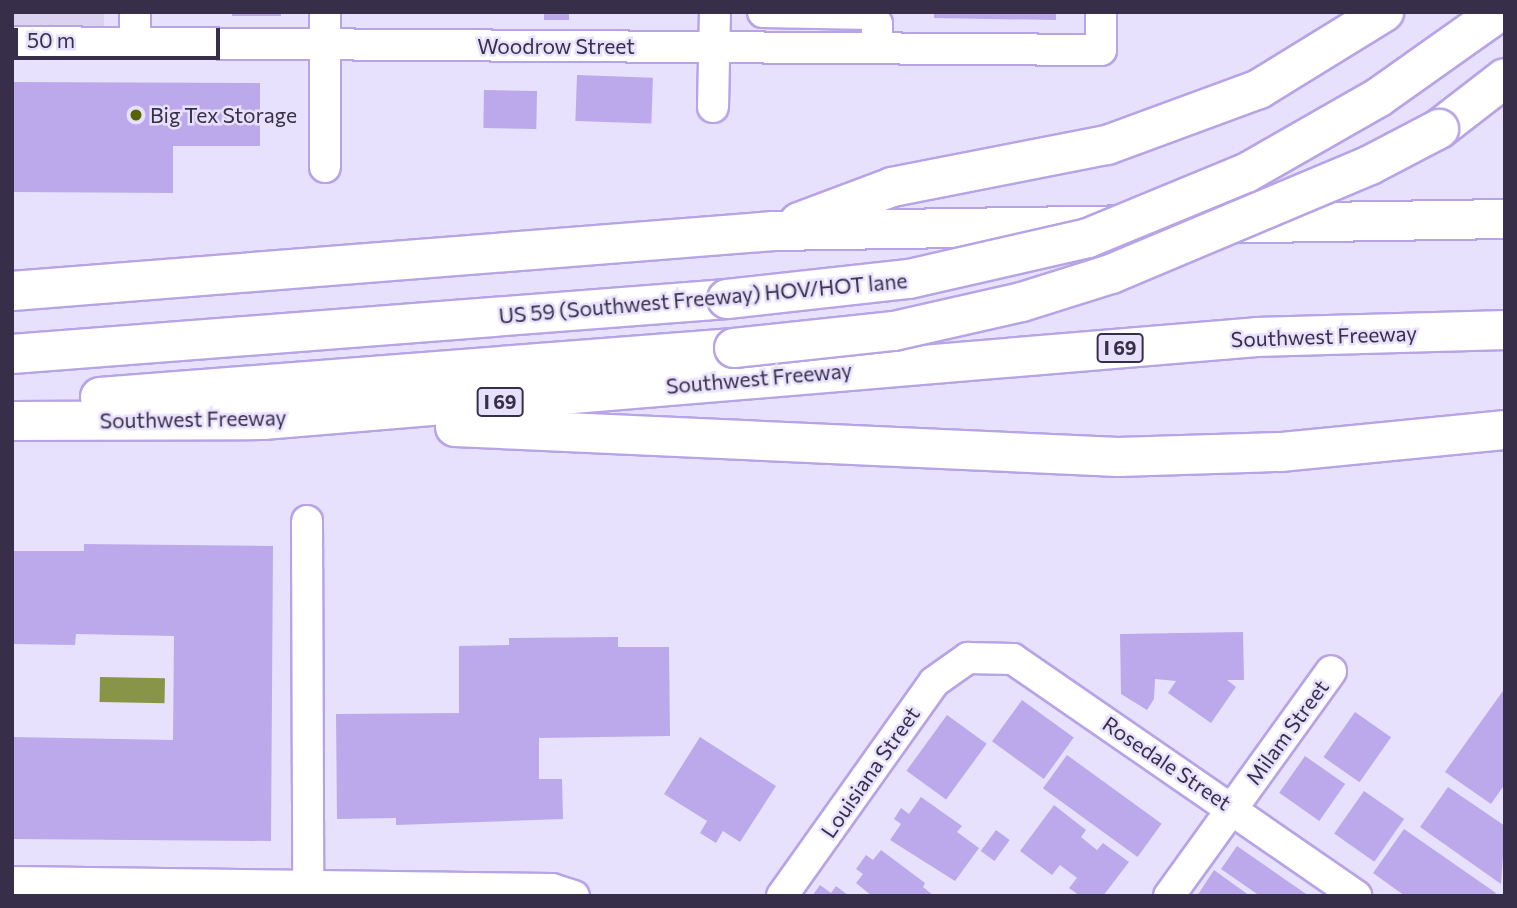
<!DOCTYPE html>
<html>
<head>
<meta charset="utf-8">
<style>
  body { margin:0 }
  #map { position:relative; width:1517px; height:908px; overflow:hidden; background:#e8e1fd; font-family:Commissioner,sans-serif }
  div>[style] { position:absolute }
  [style*='--x'] { left:calc(var(--x)*1px); top:calc(var(--y)*1px); width:calc(var(--w)*1px); rotate:calc(var(--a)*1deg) }
  .built>* { inset:0; background:#dad2f0; transform-origin:0 0 }
  .water>* { inset:0; background:#889549; transform-origin:0 0 }
  .building>* { inset:0; background:#bca9eb; transform-origin:0 0 }
  .roads { filter:drop-shadow(2px 0 #b7a4e6) drop-shadow(-2px 0 #b7a4e6) drop-shadow(0 2px #b7a4e6) drop-shadow(0 -2px #b7a4e6) }
  .minor>* { height:30px; margin:-15px; padding:0 15px; transform-origin:15px; border-radius:15px; background:#fff }
  .highway>* { height:38px; margin:-19px; padding:0 19px; transform-origin:19px; border-radius:19px; background:#fff }
  .bridges { filter:drop-shadow(2px 0 #b7a4e6) drop-shadow(-2px 0 #b7a4e6) drop-shadow(0 2px #b7a4e6) drop-shadow(0 -2px #b7a4e6) }
  .highway-bridge>* { height:38px; margin:-19px; padding:0 19px; transform-origin:19px; border-radius:19px; background:#fff }
  .dots>* { width:19px; height:19px; translate:-50% -50%; box-sizing:border-box; border:4px solid #e8e1fd; border-radius:50% }
  span { translate:-50% -50%; white-space:nowrap; text-align:center; line-height:1.15; -webkit-text-stroke:5px #e8e1fd; paint-order:stroke }
  .shield-label span { padding:2px 5px; background:#e8e1fd; border:2px solid; border-radius:5px; -webkit-text-stroke-width:0 }
  .shield-label { font-size:19px; color:#372f4a; font-weight:700 }
  .street-label { font-size:21px; color:#372f4a }
  .poi-label { font-size:21px; color:#372f4a }
  .left { translate:0 -50%; text-align:left }
  .frame { position:absolute; inset:0; border:14px solid #372f4a; pointer-events:none }
  .scale { position:absolute; left:14px; top:28px; width:206px; height:32px; box-sizing:border-box; border:4px solid #372f4a; border-top:0; padding-left:9px; font-size:21px; line-height:24px; white-space:nowrap; color:#372f4a; -webkit-text-stroke:5px #e8e1fd; paint-order:stroke }
</style>
</head>
<body>
<div id="map">
  <div class="built">
    <i style="left:12px;top:12px;width:92px;height:45px"></i>
  </div>
  <div class="water">
    <i style="left:100px;top:677px;width:65px;height:25px;rotate:1deg"></i>
  </div>
  <div class="building">
    <i style="left:232px;top:12px;width:49px;height:4px"></i>
    <i style="left:544px;top:12px;width:25px;height:8px"></i>
    <i style="clip-path:polygon(934px 12px,1056px 12px,1056px 20px,934px 18px)"></i>
    <i style="left:577px;top:75px;width:76px;height:46px;rotate:2deg"></i>
    <i style="clip-path:polygon(12px 82px,260px 83px,260px 146px,173px 146px,173px 193px,12px 192px)"></i>
    <i style="left:484px;top:90px;width:53px;height:38px;rotate:1deg"></i>
    <i style="clip-path:polygon(84px 544px,273px 546px,271px 841px,12px 839px,12px 737px,173px 740px,174px 636px,76px 634px,75px 645px,12px 644px,12px 551px,84px 551px)"></i>
    <i style="clip-path:polygon(1243px 632px,1244px 680px,1227px 680px,1236px 687px,1211px 723px,1168px 693px,1176px 681px,1155px 679px,1154px 699px,1147px 710px,1121px 694px,1120px 634px)"></i>
    <i style="clip-path:polygon(618px 637px,618px 647px,669px 647px,670px 736px,539px 738px,539px 779px,562px 779px,563px 819px,396px 825px,396px 818px,337px 819px,336px 714px,459px 713px,459px 646px,509px 645px,509px 638px)"></i>
    <i style="clip-path:polygon(1505px 688px,1505px 784px,1491px 804px,1445px 772px)"></i>
    <i style="left:1022px;top:700px;width:64px;height:51px;rotate:36deg"></i>
    <i style="left:1355px;top:712px;width:44px;height:55px;rotate:35deg"></i>
    <i style="left:947px;top:715px;width:49px;height:69px;rotate:36deg"></i>
    <i style="clip-path:polygon(700px 737px,776px 786px,740px 842px,723px 831px,716px 843px,700px 833px,707px 821px,664px 794px)"></i>
    <i style="left:1067px;top:755px;width:117px;height:41px;rotate:36deg"></i>
    <i style="left:1305px;top:756px;width:49px;height:45px;rotate:35deg"></i>
    <i style="clip-path:polygon(1448px 787px,1505px 826px,1501px 884px,1420px 827px)"></i>
    <i style="left:1364px;top:791px;width:49px;height:52px;rotate:35deg"></i>
    <i style="clip-path:polygon(921px 797px,962px 826px,957px 832px,979px 848px,955px 881px,890px 840px,901px 824px,894px 819px,901px 808px,909px 814px)"></i>
    <i style="clip-path:polygon(1054px 805px,1086px 830px,1081px 837px,1097px 850px,1103px 843px,1129px 862px,1103px 896px,1080px 896px,1069px 888px,1077px 878px,1060px 865px,1052px 875px,1020px 851px)"></i>
    <i style="clip-path:polygon(1404px 829px,1496px 893px,1494px 896px,1405px 896px,1373px 873px)"></i>
    <i style="left:996px;top:830px;width:17px;height:26px;rotate:36deg"></i>
    <i style="clip-path:polygon(1237px 846px,1309px 896px,1260px 896px,1221px 869px)"></i>
    <i style="clip-path:polygon(881px 850px,925px 883px,923px 887px,934px 896px,872px 896px,856px 883px,863px 874px,856px 869px,866px 855px,873px 860px)"></i>
    <i style="clip-path:polygon(1214px 870px,1250px 896px,1197px 896px)"></i>
    <i style="clip-path:polygon(820px 885px,831px 893px,836px 886px,849px 896px,812px 896px)"></i>
  </div>
  <div class="roads">
    <div class="minor">
      <i style="--x:763;--y:12;--w:109;--a:1.1"></i>
      <i style="--x:872;--y:14;--w:11;--a:63"></i>
      <i style="--x:877;--y:24;--w:24;--a:90"></i>
      <i style="--x:12;--y:42;--w:1089;--a:0.42"></i>
      <i style="--x:1101;--y:50;--w:38;--a:-90"></i>
      <i style="--x:135;--y:43;--w:31;--a:-90"></i>
      <i style="--x:713;--y:107;--w:95;--a:-88.8"></i>
      <i style="--x:325;--y:167;--w:155;--a:-90"></i>
      <i style="--x:307;--y:521;--w:375;--a:89.8"></i>
      <i style="--x:12;--y:882;--w:540;--a:0.74"></i>
      <i style="--x:552;--y:889;--w:23;--a:18"></i>
      <i style="--x:782;--y:896;--w:262;--a:-54.6"></i>
      <i style="--x:934;--y:682;--w:42;--a:-35.2"></i>
      <i style="--x:968;--y:658;--w:45;--a:1.3"></i>
      <i style="--x:1013;--y:659;--w:417;--a:34.6"></i>
      <i style="--x:1169;--y:896;--w:277;--a:-54.2"></i>
    </div>
    <div class="highway">
      <i style="--x:1439;--y:129;--w:83;--a:-37.7"></i>
      <i style="--x:799;--y:222;--w:99;--a:-20.6"></i>
      <i style="--x:892;--y:187;--w:219;--a:-11.1"></i>
      <i style="--x:1107;--y:145;--w:162;--a:-20.2"></i>
      <i style="--x:1259;--y:89;--w:147;--a:-31.6"></i>
      <i style="--x:12;--y:291;--w:764;--a:-4.5"></i>
      <i style="--x:774;--y:231;--w:731;--a:-0.94"></i>
      <i style="--x:12;--y:354;--w:717;--a:-4.4"></i>
      <i style="--x:100;--y:397;--w:636;--a:-4.42"></i>
      <i style="--x:12;--y:421;--w:251;--a:-0.2"></i>
      <i style="--x:263;--y:420;--w:997;--a:-4.77"></i>
      <i style="--x:1257;--y:337;--w:248;--a:-1.6"></i>
      <i style="--x:455;--y:427;--w:664;--a:2.59"></i>
      <i style="--x:1118;--y:457;--w:163;--a:-1.8"></i>
      <i style="--x:1281;--y:452;--w:225;--a:-5.6"></i>
    </div>
  </div>
  <div class="bridges">
    <div class="highway-bridge">
      <i style="--x:727;--y:299;--w:183;--a:-6.3"></i>
      <i style="--x:909;--y:279;--w:184;--a:-12.9"></i>
      <i style="--x:1088;--y:238;--w:171;--a:-22.4"></i>
      <i style="--x:1246;--y:173;--w:153;--a:-29.7"></i>
      <i style="--x:1379;--y:97;--w:147;--a:-35.3"></i>
      <i style="--x:734;--y:348;--w:161;--a:-6.1"></i>
      <i style="--x:894;--y:331;--w:131;--a:-12.8"></i>
      <i style="--x:1022;--y:302;--w:93;--a:-17.5"></i>
      <i style="--x:1111;--y:274;--w:281;--a:-22.8"></i>
      <i style="--x:1370;--y:165;--w:78;--a:-27.6"></i>
    </div>
  </div>
  <div class="dots">
    <i style="left:136px;top:115px;background:#576303"></i>
  </div>
  <div class="shield-label">
    <span style="left:1120px;top:348px">I 69</span>
    <span style="left:500px;top:402px">I 69</span>
  </div>
  <div class="street-label">
    <span style="left:556px;top:46px">Woodrow Street</span>
    <span style="left:703px;top:298px;rotate:-5deg">US 59 (Southwest Freeway) HOV/HOT lane</span>
    <span style="left:1324px;top:336px;rotate:-2deg">Southwest Freeway</span>
    <span style="left:759px;top:378px;rotate:-5deg">Southwest Freeway</span>
    <span style="left:193px;top:419px;rotate:-1deg">Southwest Freeway</span>
    <span style="left:1287px;top:732px;rotate:-54deg">Milam Street</span>
    <span style="left:1167px;top:763px;rotate:34deg">Rosedale Street</span>
    <span style="left:870px;top:772px;rotate:-55deg">Louisiana Street</span>
  </div>
  <div class="poi-label">
    <span class="left" style="left:150px;top:115px">Big Tex Storage</span>
  </div>
  <div class="frame"></div>
  <div class="scale">50 m</div>
</div>
</body>
</html>
